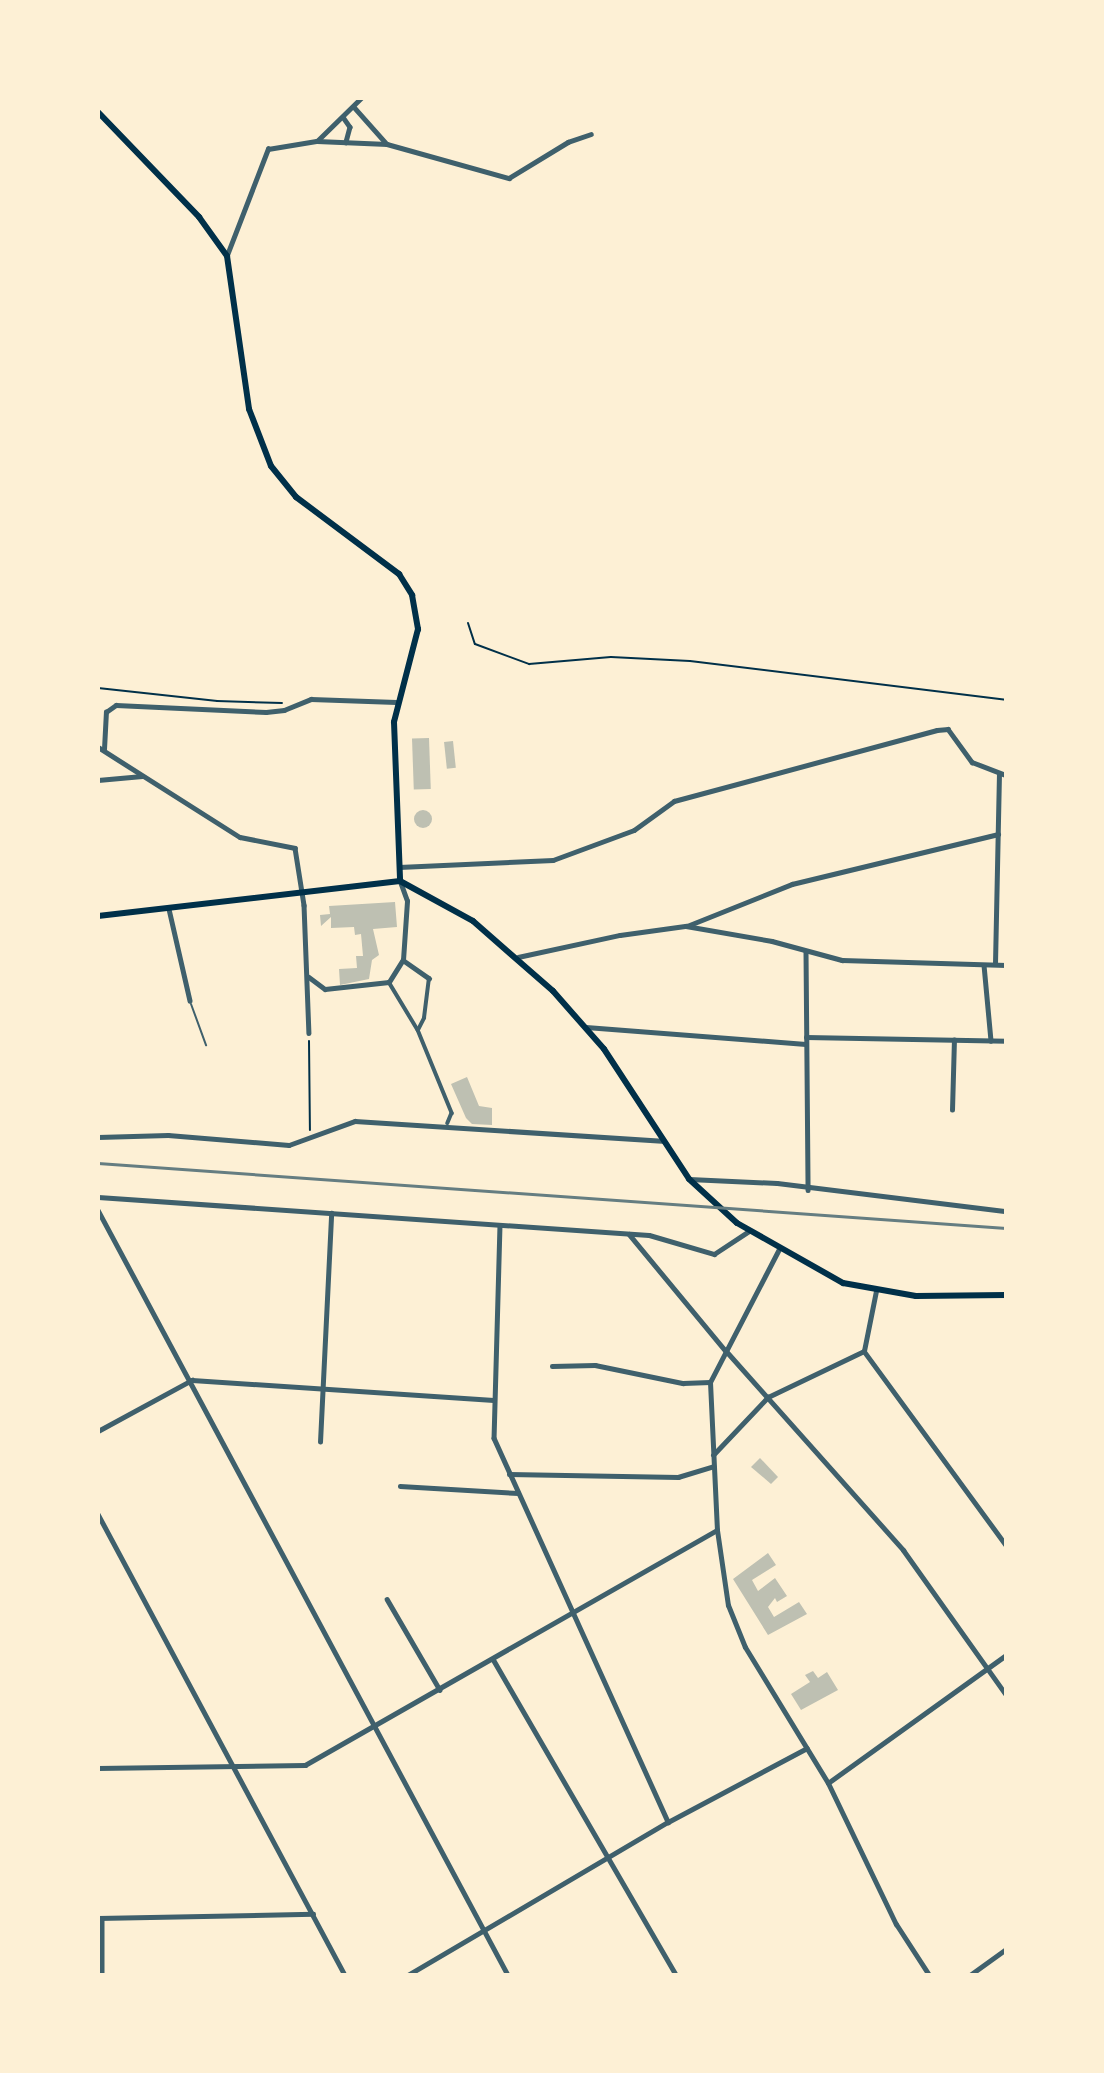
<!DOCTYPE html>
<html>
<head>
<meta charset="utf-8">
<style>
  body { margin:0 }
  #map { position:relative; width:1104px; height:2073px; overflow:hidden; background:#fdf0d5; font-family:"Work Sans",sans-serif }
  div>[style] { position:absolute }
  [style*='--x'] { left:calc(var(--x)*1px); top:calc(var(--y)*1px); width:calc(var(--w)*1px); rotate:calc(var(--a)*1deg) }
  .building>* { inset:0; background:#bec0b2; transform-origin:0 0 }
  .round { border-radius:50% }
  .path>* { height:2px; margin:-1px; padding:0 1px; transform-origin:1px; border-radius:1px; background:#003049 }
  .service>* { height:2px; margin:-1px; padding:0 1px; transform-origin:1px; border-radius:1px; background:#3f606c }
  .pedestrian>* { height:3.5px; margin:-1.75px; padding:0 1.75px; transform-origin:1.75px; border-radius:1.75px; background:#3f606c }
  .minor>* { height:4.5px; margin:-2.25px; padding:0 2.25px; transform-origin:2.25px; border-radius:2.25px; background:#3f606c }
  .tertiary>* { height:5px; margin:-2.5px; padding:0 2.5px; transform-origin:2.5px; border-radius:2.5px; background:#3f606c }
  .secondary>* { height:6px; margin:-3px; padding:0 3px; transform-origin:3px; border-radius:3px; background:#003049 }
  .rail>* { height:2.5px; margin:-1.25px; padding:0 1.25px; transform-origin:1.25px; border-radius:1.25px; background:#657d81 }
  span { translate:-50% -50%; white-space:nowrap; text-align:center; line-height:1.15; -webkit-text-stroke:7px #fdf0d5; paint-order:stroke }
  .frame { position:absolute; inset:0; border:100px solid #fdf0d5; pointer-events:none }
</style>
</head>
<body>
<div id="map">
  <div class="building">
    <i style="left:429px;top:738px;width:51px;height:17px;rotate:88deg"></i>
    <i style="left:453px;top:741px;width:27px;height:9px;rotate:84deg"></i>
    <i class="round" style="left:414px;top:810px;width:18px;height:18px"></i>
    <i style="clip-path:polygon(395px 902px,397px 927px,373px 929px,379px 955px,372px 960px,369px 979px,340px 985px,339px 969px,357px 968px,356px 956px,363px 956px,361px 934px,355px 935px,354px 927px,331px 928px,331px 917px,321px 926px,320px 915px,330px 914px,329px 906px)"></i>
    <i style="clip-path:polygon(467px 1077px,479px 1106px,492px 1108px,492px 1125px,472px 1124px,466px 1118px,451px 1084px)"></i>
    <i style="clip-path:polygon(760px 1458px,778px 1477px,771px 1484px,751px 1467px)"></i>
    <i style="clip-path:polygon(768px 1553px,776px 1565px,752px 1580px,758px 1591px,775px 1578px,787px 1596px,777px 1602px,775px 1598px,768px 1607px,774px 1617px,799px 1602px,807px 1614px,768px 1635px,733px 1579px)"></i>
    <i style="clip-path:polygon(813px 1671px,818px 1678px,827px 1672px,838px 1690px,801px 1710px,791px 1694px,810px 1682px,805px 1675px)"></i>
  </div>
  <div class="path">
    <i style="--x:468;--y:623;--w:22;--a:72"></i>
    <i style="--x:475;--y:644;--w:58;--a:20.3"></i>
    <i style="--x:529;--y:664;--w:82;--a:-4.9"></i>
    <i style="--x:611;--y:657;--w:79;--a:2.9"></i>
    <i style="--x:690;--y:661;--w:318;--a:7"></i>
    <i style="--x:98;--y:688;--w:120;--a:6.2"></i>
    <i style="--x:217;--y:701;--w:65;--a:1.8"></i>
    <i style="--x:309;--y:1041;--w:89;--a:89.4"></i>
  </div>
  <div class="service">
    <i style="--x:191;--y:1004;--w:44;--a:69.9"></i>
  </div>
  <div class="pedestrian">
    <i style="--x:389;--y:982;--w:56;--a:58.9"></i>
    <i style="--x:418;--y:1030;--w:90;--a:67.7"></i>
    <i style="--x:452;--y:1113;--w:11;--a:112"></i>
    <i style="--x:418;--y:1030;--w:13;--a:-63"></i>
    <i style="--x:424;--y:1018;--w:40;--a:-82.9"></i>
  </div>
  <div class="minor">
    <i style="--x:354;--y:107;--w:48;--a:48.4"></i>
    <i style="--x:343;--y:117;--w:12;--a:55"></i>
    <i style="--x:350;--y:127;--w:16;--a:105"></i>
    <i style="--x:317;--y:141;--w:70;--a:2.5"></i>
    <i style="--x:387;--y:144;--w:127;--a:15.6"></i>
    <i style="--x:509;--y:178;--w:69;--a:-31.4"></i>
    <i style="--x:568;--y:142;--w:24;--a:-19"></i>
    <i style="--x:227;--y:255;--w:114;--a:-68.9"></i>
    <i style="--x:268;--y:149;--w:50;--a:-9.3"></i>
    <i style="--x:317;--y:141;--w:62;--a:-44.3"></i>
    <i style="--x:98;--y:747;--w:168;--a:32.4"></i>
    <i style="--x:240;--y:837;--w:56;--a:11.3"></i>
    <i style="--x:295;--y:848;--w:58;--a:81"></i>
    <i style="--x:304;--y:905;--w:128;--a:87.8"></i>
    <i style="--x:104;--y:749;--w:37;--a:-87"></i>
    <i style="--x:106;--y:712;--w:12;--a:-35"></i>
    <i style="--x:116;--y:705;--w:150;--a:2.7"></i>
    <i style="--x:266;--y:712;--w:18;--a:-6"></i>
    <i style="--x:284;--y:710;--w:29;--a:-22"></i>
    <i style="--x:311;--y:699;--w:85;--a:2"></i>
    <i style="--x:98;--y:780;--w:44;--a:-5.2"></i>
    <i style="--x:399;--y:867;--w:154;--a:-2.6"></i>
    <i style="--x:553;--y:860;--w:86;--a:-20.3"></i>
    <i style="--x:634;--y:830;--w:49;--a:-35.9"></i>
    <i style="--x:674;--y:801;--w:272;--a:-15.1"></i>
    <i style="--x:937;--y:730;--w:11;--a:-5"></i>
    <i style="--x:948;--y:729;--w:41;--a:54"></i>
    <i style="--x:972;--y:762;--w:36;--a:21"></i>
    <i style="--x:169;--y:909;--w:94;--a:77.1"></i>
    <i style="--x:687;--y:926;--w:113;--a:-21.8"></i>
    <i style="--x:792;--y:884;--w:212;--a:-13.6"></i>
    <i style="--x:806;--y:951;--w:239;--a:89.5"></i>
    <i style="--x:518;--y:957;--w:104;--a:-12.2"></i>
    <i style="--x:620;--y:935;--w:67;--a:-7.8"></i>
    <i style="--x:686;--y:926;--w:87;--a:9.9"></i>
    <i style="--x:772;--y:941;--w:73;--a:15.2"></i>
    <i style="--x:842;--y:960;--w:164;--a:1.7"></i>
    <i style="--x:403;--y:960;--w:32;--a:35"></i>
    <i style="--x:995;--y:964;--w:190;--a:-88.8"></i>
    <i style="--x:984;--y:965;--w:76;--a:84.7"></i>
    <i style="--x:309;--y:977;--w:20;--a:37"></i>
    <i style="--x:325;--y:989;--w:64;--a:-6.2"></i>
    <i style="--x:389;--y:982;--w:26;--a:-58"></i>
    <i style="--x:403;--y:960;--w:59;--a:-86.1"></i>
    <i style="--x:407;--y:901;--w:20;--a:-110"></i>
    <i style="--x:586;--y:1027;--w:220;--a:4.4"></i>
    <i style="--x:806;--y:1037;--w:200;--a:1.1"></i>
    <i style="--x:952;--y:1110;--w:70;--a:-88.4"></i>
    <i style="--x:98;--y:1137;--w:70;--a:-1.6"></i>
    <i style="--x:168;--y:1135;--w:121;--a:4.7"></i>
    <i style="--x:289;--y:1145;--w:70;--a:-20"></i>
    <i style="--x:355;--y:1121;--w:307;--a:3.7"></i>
    <i style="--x:98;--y:1210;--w:868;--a:61.81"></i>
    <i style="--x:500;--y:1225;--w:213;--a:91.6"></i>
    <i style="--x:494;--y:1438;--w:422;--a:65.6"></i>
    <i style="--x:629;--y:1234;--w:151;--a:50.4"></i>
    <i style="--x:864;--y:1351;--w:240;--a:53.8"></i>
    <i style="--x:552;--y:1366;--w:43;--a:-1.3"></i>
    <i style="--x:595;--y:1365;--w:90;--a:11.6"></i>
    <i style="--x:683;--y:1383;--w:27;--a:-2"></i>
    <i style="--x:98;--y:1431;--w:107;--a:-28.5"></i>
    <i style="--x:192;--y:1380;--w:302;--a:3.8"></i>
    <i style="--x:320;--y:1442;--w:229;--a:-87.2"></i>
    <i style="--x:713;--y:1455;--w:80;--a:-46.5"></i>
    <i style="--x:768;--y:1397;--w:106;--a:-25.6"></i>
    <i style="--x:864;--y:1351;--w:61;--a:-78.7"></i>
    <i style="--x:509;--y:1474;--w:169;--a:1"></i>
    <i style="--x:678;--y:1477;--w:37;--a:-17"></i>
    <i style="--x:400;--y:1486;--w:118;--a:3.4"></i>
    <i style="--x:98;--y:1514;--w:523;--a:61.82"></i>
    <i style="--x:387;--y:1599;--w:105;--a:59.8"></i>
    <i style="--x:493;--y:1659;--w:365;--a:59.9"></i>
    <i style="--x:98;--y:1768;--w:207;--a:-0.8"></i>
    <i style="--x:305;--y:1765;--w:474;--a:-29.7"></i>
    <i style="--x:828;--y:1783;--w:219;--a:-35.7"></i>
    <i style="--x:98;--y:1918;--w:215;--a:-1.1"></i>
    <i style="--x:102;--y:1918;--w:57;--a:90"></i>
    <i style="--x:408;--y:1975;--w:302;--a:-30.5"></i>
    <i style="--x:668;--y:1822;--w:157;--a:-28"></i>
    <i style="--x:970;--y:1975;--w:44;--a:-35.8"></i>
  </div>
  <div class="tertiary">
    <i style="--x:689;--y:1179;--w:88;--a:2.6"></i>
    <i style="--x:777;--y:1183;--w:231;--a:7"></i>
    <i style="--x:98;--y:1197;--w:552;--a:3.95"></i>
    <i style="--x:649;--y:1235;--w:68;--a:16.3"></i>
    <i style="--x:714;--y:1254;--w:42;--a:-33.3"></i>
    <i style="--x:779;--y:1249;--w:150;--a:117.4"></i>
    <i style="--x:710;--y:1382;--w:148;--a:87.3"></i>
    <i style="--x:717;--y:1530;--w:76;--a:81.7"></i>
    <i style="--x:728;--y:1605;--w:45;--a:68"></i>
    <i style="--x:745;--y:1647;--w:159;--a:58.6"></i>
    <i style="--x:828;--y:1783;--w:157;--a:64.3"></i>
    <i style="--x:896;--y:1924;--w:61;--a:57.1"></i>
    <i style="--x:725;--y:1350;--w:268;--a:48.3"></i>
    <i style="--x:903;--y:1550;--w:178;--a:54.6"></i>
  </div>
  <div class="secondary">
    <i style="--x:98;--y:112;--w:146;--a:46.1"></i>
    <i style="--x:199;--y:217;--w:48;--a:54.3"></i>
    <i style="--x:227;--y:256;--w:155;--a:81.8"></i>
    <i style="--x:249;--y:409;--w:61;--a:68.9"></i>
    <i style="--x:271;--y:466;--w:40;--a:51"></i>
    <i style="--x:296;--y:497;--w:129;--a:36.8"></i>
    <i style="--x:399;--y:574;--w:25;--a:58"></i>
    <i style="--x:412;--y:595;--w:35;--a:80"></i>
    <i style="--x:418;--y:629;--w:96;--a:104.5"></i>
    <i style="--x:394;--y:722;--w:159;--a:87.8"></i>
    <i style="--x:98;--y:916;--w:304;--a:-6.6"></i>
    <i style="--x:400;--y:881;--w:83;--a:28.7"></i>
    <i style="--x:473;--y:921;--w:106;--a:41.2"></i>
    <i style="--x:553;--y:991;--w:77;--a:48.7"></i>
    <i style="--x:604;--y:1049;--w:155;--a:56.8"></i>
    <i style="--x:689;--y:1179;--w:65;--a:42.5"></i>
    <i style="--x:737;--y:1223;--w:122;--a:29.5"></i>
    <i style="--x:843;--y:1283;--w:74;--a:10.1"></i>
    <i style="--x:916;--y:1296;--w:90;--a:-0.6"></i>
  </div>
  <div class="rail">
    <i style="--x:98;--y:1163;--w:910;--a:4.09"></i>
  </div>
  <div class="frame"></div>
</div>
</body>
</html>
